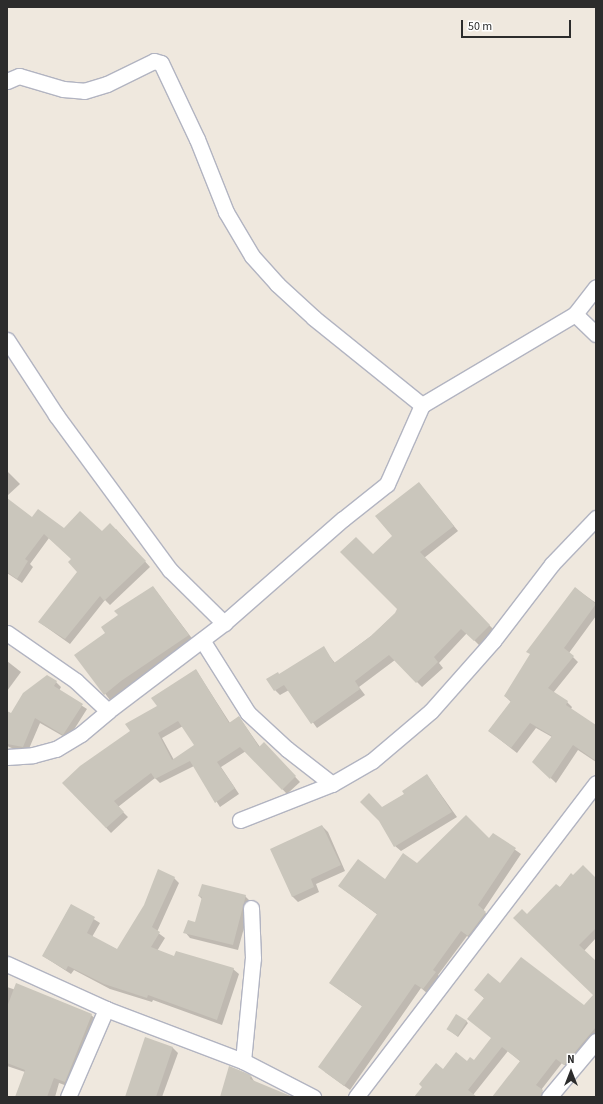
<!DOCTYPE html>
<html>
<head>
<meta charset="utf-8">
<style>
  body { margin:0 }
  #map { position:relative; width:603px; height:1104px; overflow:hidden; background:#efe8de; font-family:"Source Sans 3",sans-serif }
  div>[style] { position:absolute }
  [style*='--x'] { left:calc(var(--x)*1px); top:calc(var(--y)*1px); width:calc(var(--w)*1px); rotate:calc(var(--a)*1deg) }
  .shadow>* { inset:0; background:#0003 }
  .building>* { inset:0; background:#cac6bc; transform-origin:0 0 }
  .roads { filter:drop-shadow(1px 0 #b2b4c1) drop-shadow(-1px 0 #b2b4c1) drop-shadow(0 1px #b2b4c1) drop-shadow(0 -1px #b2b4c1) }
  .street>* { height:15px; margin:-7.5px; padding:0 7.5px; transform-origin:7.5px; border-radius:7.5px; background:#fff }
  span { translate:-50% -50%; white-space:nowrap; text-align:center; line-height:1.15; -webkit-text-stroke:4px #fff; paint-order:stroke }
  .frame { position:absolute; inset:0; border:8px solid #2c2c2c; pointer-events:none }
  .north { position:absolute; left:551px; top:1052px; width:40px; height:40px; -webkit-text-stroke:3px #fff; paint-order:stroke; rotate:0deg; font-size:11px; font-weight:700; line-height:16px; text-align:center; color:#2c2c2c }
  .north::after { content:''; display:block; margin:auto; width:14px; height:18px; background:#2c2c2c; clip-path:polygon(50% 0,100% 100%,50% 72%,0 100%) }
  .scale { position:absolute; left:461px; top:20px; width:110px; height:18px; box-sizing:border-box; border:2px solid #2c2c2c; border-top:0; padding-left:5px; font-size:12px; line-height:14px; white-space:nowrap; color:#2c2c2c; -webkit-text-stroke:3px #fff; paint-order:stroke }
</style>
</head>
<body>
<div id="map">
  <div class="shadow">
    <i style="clip-path:polygon(7px 471px,20px 484px,7px 496px)"></i>
    <i style="clip-path:polygon(419px 483px,458px 531px,424px 558px,495px 631px,480px 646px,467px 633px,439px 663px,443px 668px,422px 687px,395px 660px,359px 687px,365px 695px,317px 728px,289px 690px,280px 695px,275px 690px,280px 675px,323px 648px,335px 663px,371px 636px,396px 613px,398px 609px,373px 555px,393px 536px)"></i>
    <i style="clip-path:polygon(7px 499px,32px 518px,64px 530px,102px 532px,116px 529px,150px 567px,110px 605px,105px 600px,70px 644px,39px 622px,79px 572px,72px 559px,49px 538px,30px 564px,33px 567px,22px 583px,7px 573px)"></i>
    <i style="clip-path:polygon(153px 587px,194px 641px,110px 700px,76px 656px,106px 633px,119px 615px)"></i>
    <i style="clip-path:polygon(575px 588px,596px 603px,596px 616px,569px 653px,578px 662px,553px 693px,567px 702px,572px 707px,571px 709px,596px 726px,596px 762px,578px 750px,556px 783px,534px 762px,552px 737px,536px 728px,517px 753px,489px 731px,511px 702px,505px 696px)"></i>
    <i style="clip-path:polygon(7px 661px,21px 672px,7px 691px)"></i>
    <i style="clip-path:polygon(evenodd,196px 670px,230px 723px,239px 717px,260px 747px,264px 744px,300px 782px,287px 794px,246px 751px,221px 767px,239px 794px,220px 807px,194px 766px,160px 783px,155px 778px,118px 807px,128px 817px,111px 833px,64px 783px,131px 731px,196px 670px,183px 726px,196px 746px,174px 760px,162px 738px,183px 726px)"></i>
    <i style="clip-path:polygon(56px 682px,61px 687px,59px 691px,87px 709px,68px 739px,40px 723px,28px 751px,21px 752px,7px 746px,7px 712px,11px 714px)"></i>
    <i style="clip-path:polygon(427px 775px,457px 817px,401px 851px,395px 846px,382px 808px,405px 794px)"></i>
    <i style="clip-path:polygon(322px 826px,328px 832px,345px 871px,316px 884px,319px 892px,298px 902px,292px 896px)"></i>
    <i style="clip-path:polygon(493px 834px,521px 854px,483px 911px,491px 918px,473px 941px,467px 936px,438px 975px,441px 978px,428px 994px,421px 988px,350px 1090px,325px 1072px,363px 1007px,330px 983px,378px 915px,339px 886px,385px 880px,417px 864px,489px 840px)"></i>
    <i style="clip-path:polygon(573px 876px,596px 879px,596px 938px,584px 951px,596px 963px,596px 1037px,570px 1069px,562px 1063px,541px 1090px,547px 1097px,494px 1097px,521px 1062px,508px 1051px,473px 1095px,476px 1097px,415px 1097px,443px 1071px,474px 1062px,492px 1039px,485px 999px,475px 990px,500px 984px,584px 1007px,594px 995px,527px 915px)"></i>
    <i style="clip-path:polygon(174px 878px,179px 883px,157px 932px,165px 938px,157px 951px,175px 957px,233px 969px,239px 974px,222px 1025px,153px 1000px,152px 1002px,110px 989px,74px 970px,71px 974px,43px 956px,71px 905px,100px 923px,92px 937px,118px 950px)"></i>
    <i style="clip-path:polygon(199px 896px,245px 896px,251px 902px,238px 950px,190px 938px,185px 932px,196px 923px,202px 899px)"></i>
    <i style="clip-path:polygon(7px 987px,91px 1015px,97px 1020px,70px 1087px,59px 1083px,55px 1097px,17px 1097px,25px 1072px,7px 1066px)"></i>
    <i style="clip-path:polygon(466px 1021px,468px 1023px,458px 1037px,449px 1030px)"></i>
    <i style="clip-path:polygon(146px 1039px,173px 1048px,178px 1053px,162px 1097px,126px 1097px)"></i>
    <i style="clip-path:polygon(251px 1076px,255px 1083px,284px 1097px,221px 1097px)"></i>
  </div>
  <div class="building">
    <i style="clip-path:polygon(419px 482px,454px 526px,420px 552px,490px 625px,474px 641px,461px 629px,434px 657px,438px 662px,416px 683px,389px 655px,355px 681px,360px 689px,311px 724px,284px 685px,274px 691px,266px 679px,278px 672px,279px 674px,324px 646px,334px 663px,371px 636px,395px 613px,397px 609px,340px 552px,356px 537px,373px 554px,392px 536px,375px 516px)"></i>
    <i style="clip-path:polygon(7px 498px,32px 517px,38px 509px,64px 528px,80px 511px,102px 531px,110px 523px,146px 561px,104px 601px,100px 596px,65px 639px,38px 622px,77px 572px,68px 562px,71px 559px,44px 534px,25px 559px,28px 561px,17px 579px,7px 572px)"></i>
    <i style="clip-path:polygon(153px 586px,189px 635px,121px 681px,104px 695px,74px 655px,105px 633px,101px 627px,118px 615px,114px 611px)"></i>
    <i style="clip-path:polygon(575px 587px,596px 604px,564px 648px,574px 656px,548px 688px,568px 701px,566px 705px,596px 725px,596px 761px,573px 745px,550px 779px,532px 762px,552px 736px,530px 723px,511px 748px,488px 731px,511px 701px,504px 696px,530px 654px,526px 652px)"></i>
    <i style="clip-path:polygon(evenodd,196px 669px,229px 723px,239px 716px,259px 747px,264px 742px,296px 776px,282px 790px,240px 747px,217px 762px,235px 788px,215px 803px,190px 761px,155px 779px,151px 773px,114px 801px,124px 812px,106px 828px,62px 783px,80px 766px,130px 731px,125px 724px,157px 706px,151px 698px,196px 669px,178px 721px,194px 745px,172px 760px,158px 733px,178px 721px)"></i>
    <i style="clip-path:polygon(47px 675px,57px 681px,54px 686px,83px 704px,63px 735px,35px 718px,23px 747px,7px 744px,7px 711px,11px 713px,23px 693px)"></i>
    <i style="clip-path:polygon(427px 774px,452px 812px,394px 847px,379px 821px,360px 802px,369px 793px,382px 807px,404px 794px,402px 791px)"></i>
    <i style="clip-path:polygon(466px 815px,489px 838px,493px 833px,516px 848px,478px 905px,486px 912px,468px 936px,461px 931px,433px 970px,436px 972px,423px 989px,415px 984px,344px 1086px,318px 1067px,362px 1006px,329px 983px,377px 914px,338px 886px,358px 859px,385px 879px,403px 853px,417px 863px)"></i>
    <i style="clip-path:polygon(322px 825px,341px 865px,311px 879px,314px 887px,292px 897px,270px 849px)"></i>
    <i style="clip-path:polygon(583px 865px,596px 878px,596px 928px,579px 945px,596px 961px,596px 1027px,564px 1065px,556px 1059px,536px 1085px,543px 1090px,540px 1097px,492px 1097px,520px 1061px,502px 1047px,468px 1090px,477px 1097px,414px 1097px,422px 1087px,419px 1084px,436px 1063px,443px 1069px,456px 1052px,467px 1061px,470px 1057px,474px 1060px,491px 1038px,467px 1019px,484px 998px,474px 990px,488px 973px,500px 983px,521px 957px,584px 1005px,593px 995px,513px 918px,522px 909px,527px 914px,556px 884px,560px 887px,571px 873px,573px 875px)"></i>
    <i style="clip-path:polygon(158px 869px,175px 877px,152px 927px,160px 932px,151px 947px,174px 956px,176px 951px,234px 968px,217px 1020px,148px 995px,147px 998px,104px 984px,68px 966px,66px 970px,42px 956px,71px 904px,95px 917px,87px 933px,117px 949px,144px 905px)"></i>
    <i style="clip-path:polygon(202px 884px,246px 895px,233px 945px,183px 933px,188px 920px,195px 922px,202px 897px,198px 896px)"></i>
    <i style="clip-path:polygon(16px 983px,92px 1014px,65px 1082px,54px 1078px,47px 1097px,15px 1097px,25px 1070px,7px 1063px,7px 1007px)"></i>
    <i style="left:456px;top:1014px;width:13px;height:18px;rotate:32deg"></i>
    <i style="clip-path:polygon(145px 1037px,173px 1047px,156px 1097px,125px 1097px)"></i>
    <i style="clip-path:polygon(229px 1066px,251px 1075px,250px 1079px,293px 1097px,220px 1097px)"></i>
  </div>
  <div class="roads">
    <div class="street">
      <i style="--x:7;--y:81;--w:13;--a:-23"></i>
      <i style="--x:19;--y:76;--w:46;--a:16.5"></i>
      <i style="--x:63;--y:89;--w:21;--a:5"></i>
      <i style="--x:84;--y:91;--w:24;--a:-17"></i>
      <i style="--x:107;--y:84;--w:52;--a:-26.1"></i>
      <i style="--x:154;--y:61;--w:7;--a:16"></i>
      <i style="--x:161;--y:63;--w:84;--a:64.7"></i>
      <i style="--x:197;--y:139;--w:79;--a:68.3"></i>
      <i style="--x:226;--y:212;--w:51;--a:59.4"></i>
      <i style="--x:252;--y:256;--w:38;--a:48"></i>
      <i style="--x:277;--y:284;--w:50;--a:42.6"></i>
      <i style="--x:314;--y:318;--w:139;--a:38.9"></i>
      <i style="--x:575;--y:314;--w:29;--a:44"></i>
      <i style="--x:7;--y:340;--w:90;--a:56.8"></i>
      <i style="--x:56;--y:415;--w:192;--a:53.7"></i>
      <i style="--x:170;--y:570;--w:76;--a:44.5"></i>
      <i style="--x:7;--y:633;--w:84;--a:34.8"></i>
      <i style="--x:76;--y:681;--w:44;--a:43.2"></i>
      <i style="--x:202;--y:640;--w:86;--a:57.8"></i>
      <i style="--x:248;--y:713;--w:53;--a:42.7"></i>
      <i style="--x:287;--y:749;--w:57;--a:37.9"></i>
      <i style="--x:7;--y:757;--w:26;--a:-4"></i>
      <i style="--x:33;--y:755;--w:24;--a:-15"></i>
      <i style="--x:56;--y:749;--w:29;--a:-31"></i>
      <i style="--x:81;--y:734;--w:35;--a:-40"></i>
      <i style="--x:108;--y:711;--w:146;--a:-37.2"></i>
      <i style="--x:224;--y:623;--w:158;--a:-41.2"></i>
      <i style="--x:343;--y:519;--w:56;--a:-38.5"></i>
      <i style="--x:387;--y:484;--w:86;--a:-66.1"></i>
      <i style="--x:422;--y:405;--w:178;--a:-30.7"></i>
      <i style="--x:575;--y:314;--w:34;--a:-52"></i>
      <i style="--x:240;--y:820;--w:99;--a:-21.4"></i>
      <i style="--x:332;--y:784;--w:46;--a:-29.9"></i>
      <i style="--x:372;--y:761;--w:77;--a:-40.3"></i>
      <i style="--x:431;--y:711;--w:94;--a:-48.5"></i>
      <i style="--x:493;--y:641;--w:97;--a:-52.5"></i>
      <i style="--x:552;--y:564;--w:64;--a:-46.3"></i>
      <i style="--x:7;--y:964;--w:109;--a:24.4"></i>
      <i style="--x:106;--y:1009;--w:147;--a:20.8"></i>
      <i style="--x:243;--y:1061;--w:79;--a:27.2"></i>
      <i style="--x:243;--y:1061;--w:103;--a:-84.5"></i>
      <i style="--x:253;--y:958;--w:50;--a:-92.3"></i>
      <i style="--x:68;--y:1097;--w:96;--a:-66.6"></i>
      <i style="--x:356;--y:1097;--w:395;--a:-52.6"></i>
      <i style="--x:549;--y:1097;--w:73;--a:-50"></i>
    </div>
  </div>
  <div class="frame"></div>
  <div class="north">N</div>
  <div class="scale">50 m</div>
</div>
</body>
</html>
